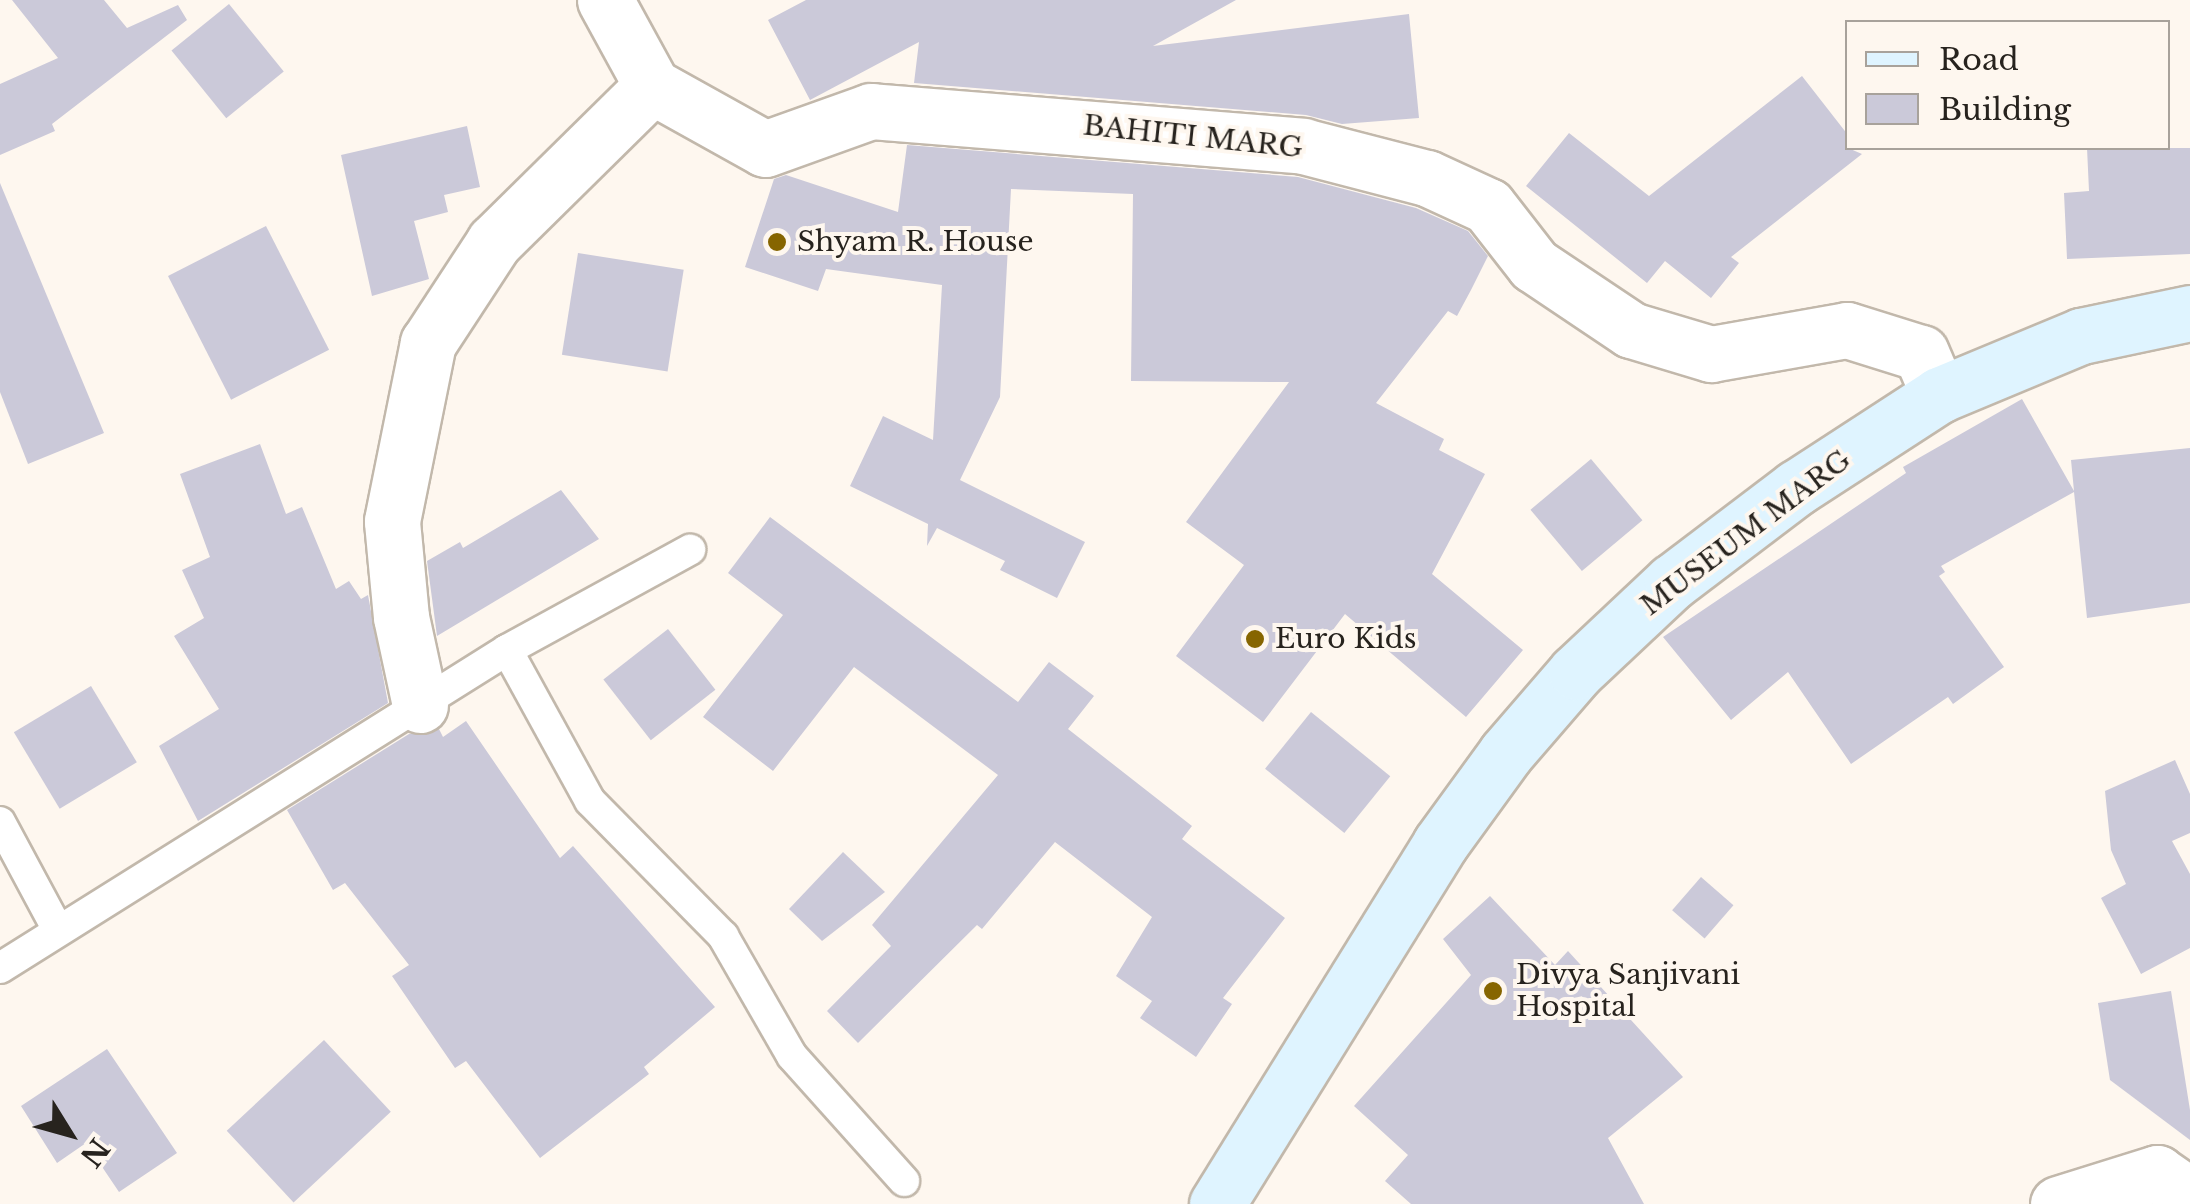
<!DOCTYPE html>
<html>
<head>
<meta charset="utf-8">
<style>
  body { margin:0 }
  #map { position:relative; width:2190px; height:1204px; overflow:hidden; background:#fef7ef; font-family:"Libre Baskerville",serif }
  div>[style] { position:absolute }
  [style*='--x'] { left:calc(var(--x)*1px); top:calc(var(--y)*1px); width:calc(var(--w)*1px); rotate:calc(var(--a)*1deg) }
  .building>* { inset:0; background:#cbc9d9; transform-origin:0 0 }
  .roads { filter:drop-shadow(2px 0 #c2b8ab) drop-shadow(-2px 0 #c2b8ab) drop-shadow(0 2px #c2b8ab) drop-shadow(0 -2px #c2b8ab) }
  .service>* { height:30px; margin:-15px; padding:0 15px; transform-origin:15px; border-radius:15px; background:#fff }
  .minor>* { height:55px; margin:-27.5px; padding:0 27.5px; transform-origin:27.5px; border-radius:27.5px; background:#fff }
  .secondary>* { height:55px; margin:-27.5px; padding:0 27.5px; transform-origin:27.5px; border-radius:27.5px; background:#dff4ff }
  .dots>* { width:28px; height:28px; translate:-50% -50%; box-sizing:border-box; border:5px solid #fef7ef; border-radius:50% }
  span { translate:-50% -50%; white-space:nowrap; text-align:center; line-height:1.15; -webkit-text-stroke:8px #fef7ef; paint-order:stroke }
  .street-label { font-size:28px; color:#27231e }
  .poi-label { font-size:28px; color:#27231e }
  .left { translate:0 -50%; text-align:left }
  .legend { position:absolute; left:1845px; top:20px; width:325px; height:130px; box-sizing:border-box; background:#fef7ef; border:2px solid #a8a29b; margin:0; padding:12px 18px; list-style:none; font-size:30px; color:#27231e }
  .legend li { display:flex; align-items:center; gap:20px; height:50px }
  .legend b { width:50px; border:2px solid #a8a29b }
  .north { position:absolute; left:20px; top:1084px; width:100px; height:100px; -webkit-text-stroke:8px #fef7ef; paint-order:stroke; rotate:127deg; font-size:28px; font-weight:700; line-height:40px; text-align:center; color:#27231e }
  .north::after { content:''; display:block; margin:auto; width:35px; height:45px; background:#27231e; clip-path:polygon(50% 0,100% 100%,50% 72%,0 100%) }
</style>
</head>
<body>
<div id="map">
  <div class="building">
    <i style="clip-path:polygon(12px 0,104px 0,127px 28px,178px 5px,187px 20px,52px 124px,55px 131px,0 155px,0 84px,58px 58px)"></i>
    <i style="clip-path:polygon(806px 0,1236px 0,1153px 46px,1409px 14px,1419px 118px,1342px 124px,1306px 115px,914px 83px,919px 42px,810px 100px,768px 20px)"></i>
    <i style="left:229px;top:4px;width:87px;height:74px;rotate:51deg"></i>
    <i style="clip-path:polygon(1802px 76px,1848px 135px,1848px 148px,1862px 154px,1731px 257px,1739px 263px,1711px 298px,1665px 261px,1647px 283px,1526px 186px,1569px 133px,1649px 196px)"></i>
    <i style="clip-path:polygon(467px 126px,480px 187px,444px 195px,448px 212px,414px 221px,429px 279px,372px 296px,341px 155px)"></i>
    <i style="clip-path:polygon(907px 145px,1298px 177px,1416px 208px,1468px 231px,1488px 256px,1471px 290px,1457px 316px,1448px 311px,1376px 403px,1444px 439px,1439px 450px,1485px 474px,1432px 574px,1523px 650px,1466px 717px,1345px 614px,1263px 722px,1176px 656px,1244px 565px,1186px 522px,1289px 382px,1131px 381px,1133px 194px,1011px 189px,1000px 397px,960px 480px,1085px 542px,1057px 598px,1000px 570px,1005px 561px,937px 528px,927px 546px,928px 524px,850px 486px,883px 416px,933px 440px,942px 285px,826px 269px,818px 291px,745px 267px,774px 179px,786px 175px,898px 212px)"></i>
    <i style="clip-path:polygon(2087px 148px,2190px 148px,2190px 254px,2067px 259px,2064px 193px,2089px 191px)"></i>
    <i style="clip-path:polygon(0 183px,104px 433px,28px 464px,0 392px)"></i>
    <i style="left:266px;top:226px;width:139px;height:110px;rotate:63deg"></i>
    <i style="left:578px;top:253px;width:107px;height:103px;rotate:9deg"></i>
    <i style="clip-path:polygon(2022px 399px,2074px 491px,2071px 460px,2190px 448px,2190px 603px,2087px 618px,2074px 492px,1941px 566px,1945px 572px,1939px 576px,2004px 667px,1953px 704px,1948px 697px,1851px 764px,1788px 672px,1731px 720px,1663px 637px,1906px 473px,1903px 467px)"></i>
    <i style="clip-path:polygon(260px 444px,286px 514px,302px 507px,336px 589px,349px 581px,361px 599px,368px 595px,388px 703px,198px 821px,159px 746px,219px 709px,174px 636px,204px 618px,182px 570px,210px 557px,180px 474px)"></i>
    <i style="left:1591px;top:459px;width:80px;height:79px;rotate:50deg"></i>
    <i style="clip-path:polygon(561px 490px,599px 539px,437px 636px,427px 561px,460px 542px,463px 548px)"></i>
    <i style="clip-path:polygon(770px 517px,1018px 702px,1049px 662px,1094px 696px,1068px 729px,1192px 826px,1182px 839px,1285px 918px,1223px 998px,1232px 1004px,1196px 1057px,1140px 1018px,1152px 1001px,1116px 976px,1152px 917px,1055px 842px,982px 929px,977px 925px,858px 1043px,827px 1011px,891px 946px,872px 925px,998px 775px,854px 667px,773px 771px,703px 717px,783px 615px,728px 573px)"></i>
    <i style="left:668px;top:629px;width:77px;height:82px;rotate:52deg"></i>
    <i style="left:91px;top:686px;width:89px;height:90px;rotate:59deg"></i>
    <i style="left:1311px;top:712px;width:102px;height:73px;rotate:39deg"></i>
    <i style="clip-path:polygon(466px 721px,560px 858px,573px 846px,715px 1007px,644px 1067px,649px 1074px,540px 1158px,466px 1061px,455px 1068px,392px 976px,409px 965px,345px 883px,333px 890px,287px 810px,409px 734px,439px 729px,443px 737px)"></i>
    <i style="clip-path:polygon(2175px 760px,2190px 794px,2190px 833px,2172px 841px,2190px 874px,2190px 948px,2141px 974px,2101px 898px,2126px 884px,2111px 850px,2105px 791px)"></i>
    <i style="clip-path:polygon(843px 852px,885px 892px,822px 941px,789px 909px)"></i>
    <i style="left:1701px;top:877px;width:43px;height:44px;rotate:41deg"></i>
    <i style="clip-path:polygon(1490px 896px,1555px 965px,1568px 951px,1683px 1077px,1608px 1138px,1644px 1204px,1411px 1204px,1385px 1181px,1408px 1155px,1354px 1106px,1471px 975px,1443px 939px)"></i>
    <i style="clip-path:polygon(2171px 991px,2190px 1110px,2190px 1140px,2110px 1080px,2098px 1003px)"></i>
    <i style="left:324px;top:1040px;width:98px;height:133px;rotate:47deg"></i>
    <i style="clip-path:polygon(107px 1049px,177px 1153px,119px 1192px,86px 1143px,57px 1163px,21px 1106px)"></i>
  </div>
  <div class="roads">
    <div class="service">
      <i style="--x:507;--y:650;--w:172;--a:61.2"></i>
      <i style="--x:590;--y:801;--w:190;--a:45.4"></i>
      <i style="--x:723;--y:936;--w:138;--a:60.1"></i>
      <i style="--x:792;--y:1056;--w:168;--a:48.1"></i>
      <i style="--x:0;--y:822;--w:123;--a:61.8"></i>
      <i style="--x:0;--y:968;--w:598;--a:-32.1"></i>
      <i style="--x:507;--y:650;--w:209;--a:-28.7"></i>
    </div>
    <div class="minor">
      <i style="--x:605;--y:0;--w:98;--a:61.3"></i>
      <i style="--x:652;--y:86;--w:129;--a:29.1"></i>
      <i style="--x:765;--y:149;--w:113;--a:-19.7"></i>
      <i style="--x:871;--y:111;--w:433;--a:4.6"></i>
      <i style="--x:1303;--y:146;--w:128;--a:14.5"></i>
      <i style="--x:1427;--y:178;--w:67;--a:24.7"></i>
      <i style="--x:1488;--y:206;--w:75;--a:52.1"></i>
      <i style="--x:1534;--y:265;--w:117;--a:33.8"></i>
      <i style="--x:1631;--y:330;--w:84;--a:16.7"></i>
      <i style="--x:1711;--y:354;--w:138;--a:-10"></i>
      <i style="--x:1847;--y:330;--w:77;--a:17.3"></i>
      <i style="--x:1921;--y:353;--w:46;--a:66.8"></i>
      <i style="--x:420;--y:705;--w:90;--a:-102.2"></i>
      <i style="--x:401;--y:617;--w:96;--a:-95.4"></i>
      <i style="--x:392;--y:521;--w:182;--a:-78.6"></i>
      <i style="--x:428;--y:343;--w:121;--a:-56.8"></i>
      <i style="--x:494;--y:242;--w:222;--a:-44.6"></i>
      <i style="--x:2058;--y:1204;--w:104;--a:-17.4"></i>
      <i style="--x:2157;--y:1173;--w:40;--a:34.9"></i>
    </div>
    <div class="secondary">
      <i style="--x:1217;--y:1204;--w:423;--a:-58.2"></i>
      <i style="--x:1440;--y:844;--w:112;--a:-54"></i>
      <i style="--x:1506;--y:753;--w:107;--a:-49.2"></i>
      <i style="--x:1576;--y:672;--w:132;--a:-43.2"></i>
      <i style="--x:1672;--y:582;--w:156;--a:-37.2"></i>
      <i style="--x:1796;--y:488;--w:171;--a:-33"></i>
      <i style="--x:1939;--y:395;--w:154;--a:-22.6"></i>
      <i style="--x:2081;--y:336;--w:111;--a:-11.9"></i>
    </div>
  </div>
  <div class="dots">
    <i style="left:777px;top:242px;background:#866500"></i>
    <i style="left:1255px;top:639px;background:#866500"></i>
    <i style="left:1493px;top:991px;background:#866500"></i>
  </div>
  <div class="street-label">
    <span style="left:1193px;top:137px;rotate:6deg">BAHITI MARG</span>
    <span style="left:1746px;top:533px;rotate:-37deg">MUSEUM MARG</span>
  </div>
  <div class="poi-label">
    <span class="left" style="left:797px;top:242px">Shyam R. House</span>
    <span class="left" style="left:1275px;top:639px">Euro Kids</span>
    <span class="left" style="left:1516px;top:991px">Divya Sanjivani<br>Hospital</span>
  </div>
  <ul class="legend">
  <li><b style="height:12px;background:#dff4ff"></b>Road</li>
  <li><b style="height:28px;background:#cbc9d9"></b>Building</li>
  </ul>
  <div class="north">N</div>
</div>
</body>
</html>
